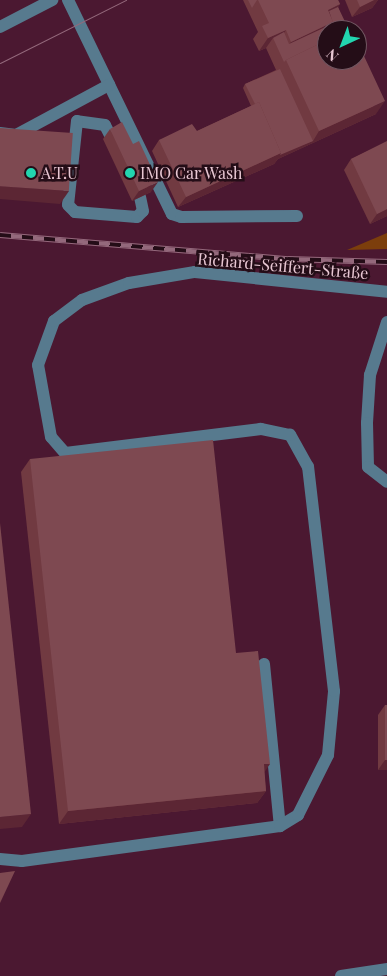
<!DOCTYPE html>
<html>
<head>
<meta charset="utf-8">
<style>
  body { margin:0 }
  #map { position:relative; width:387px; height:976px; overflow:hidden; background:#4b1831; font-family:"Playfair Display",serif }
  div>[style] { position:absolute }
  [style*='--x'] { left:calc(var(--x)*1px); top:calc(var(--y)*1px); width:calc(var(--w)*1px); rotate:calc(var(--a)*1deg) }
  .green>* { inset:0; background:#7c3e0c }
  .minor>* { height:12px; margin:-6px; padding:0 6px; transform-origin:6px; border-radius:6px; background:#577a8e }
  .tram>* { height:1px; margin:-0.5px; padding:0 0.5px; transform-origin:0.5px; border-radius:0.5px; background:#94697c }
  .rail>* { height:5.5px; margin-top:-2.75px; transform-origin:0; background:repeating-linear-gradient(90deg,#240d17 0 11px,#94697c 0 22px); box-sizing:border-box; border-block:1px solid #94697c }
  .wall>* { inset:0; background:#713a41 }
  .shaded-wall>* { inset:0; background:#5c2634 }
  .building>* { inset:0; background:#7e4951; transform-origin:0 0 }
  .dots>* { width:14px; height:14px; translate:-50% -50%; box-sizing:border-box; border:2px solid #240d17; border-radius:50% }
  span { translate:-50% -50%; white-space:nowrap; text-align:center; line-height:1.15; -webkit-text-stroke:5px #240d17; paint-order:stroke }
  .poi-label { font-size:16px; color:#e8c7d3 }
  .left { translate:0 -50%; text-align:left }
  .street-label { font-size:16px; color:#e8c7d3 }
  .north { position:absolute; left:317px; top:20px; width:50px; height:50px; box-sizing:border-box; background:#240d17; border:1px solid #725762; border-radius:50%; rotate:223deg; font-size:14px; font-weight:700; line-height:20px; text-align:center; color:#e8c7d3 }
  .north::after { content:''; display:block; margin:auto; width:18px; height:22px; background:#22d5af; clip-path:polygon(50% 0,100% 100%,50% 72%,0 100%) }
</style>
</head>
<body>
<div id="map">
  <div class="green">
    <i style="clip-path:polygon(387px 233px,387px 249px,347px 250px)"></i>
  </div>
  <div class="minor">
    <i style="--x:68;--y:0;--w:238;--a:64.1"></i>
    <i style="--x:172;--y:214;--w:9;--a:18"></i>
    <i style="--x:181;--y:217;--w:116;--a:-0.5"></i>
    <i style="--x:0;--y:27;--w:59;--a:-27.4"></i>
    <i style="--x:0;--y:133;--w:16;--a:7"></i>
    <i style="--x:16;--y:135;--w:106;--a:-28.3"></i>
    <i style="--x:110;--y:135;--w:11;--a:-117"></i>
    <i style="--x:105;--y:125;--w:28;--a:-172"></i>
    <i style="--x:77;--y:121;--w:84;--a:96.1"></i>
    <i style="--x:68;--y:205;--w:10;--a:45"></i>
    <i style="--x:75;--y:212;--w:62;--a:4.6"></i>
    <i style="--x:137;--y:217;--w:8;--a:-45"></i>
    <i style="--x:143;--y:211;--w:14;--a:-102"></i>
    <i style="--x:387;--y:322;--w:56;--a:107.8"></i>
    <i style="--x:370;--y:375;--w:48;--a:93.6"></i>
    <i style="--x:367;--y:423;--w:44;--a:88.7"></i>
    <i style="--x:368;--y:467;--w:24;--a:38"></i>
    <i style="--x:264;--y:664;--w:163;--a:84.4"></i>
    <i style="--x:0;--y:859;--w:22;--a:5"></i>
    <i style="--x:22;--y:861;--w:260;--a:-7.7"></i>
    <i style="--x:280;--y:826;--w:21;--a:-31"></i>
    <i style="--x:298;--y:815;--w:67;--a:-63.4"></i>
    <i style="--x:328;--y:755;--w:64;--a:-84.6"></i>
    <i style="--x:334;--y:691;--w:226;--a:-96.6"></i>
    <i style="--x:308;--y:467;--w:37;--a:-119"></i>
    <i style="--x:290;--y:435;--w:30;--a:-168"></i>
    <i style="--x:261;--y:429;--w:197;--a:173"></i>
    <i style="--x:65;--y:453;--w:21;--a:-131"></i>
    <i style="--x:51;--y:437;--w:73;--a:-100.2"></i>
    <i style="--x:38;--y:365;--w:47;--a:-70"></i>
    <i style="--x:54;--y:321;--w:35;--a:-37"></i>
    <i style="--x:82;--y:300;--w:50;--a:-19.9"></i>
    <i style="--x:129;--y:283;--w:67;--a:-9.5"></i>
    <i style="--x:195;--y:272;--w:193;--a:5.9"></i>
    <i style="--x:341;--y:976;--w:47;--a:-8.7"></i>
  </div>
  <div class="tram">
    <i style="--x:0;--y:63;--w:141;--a:-26.6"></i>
  </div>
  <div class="rail">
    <i style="--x:0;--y:235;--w:289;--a:4.8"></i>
    <i style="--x:288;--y:259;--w:99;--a:1.7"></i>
  </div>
  <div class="wall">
    <i style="clip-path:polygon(243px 0,338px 0,340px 4px,338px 7px,376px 114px,278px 159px,274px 164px,178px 207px,152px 151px,159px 140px,197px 131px,251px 106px,243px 88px,245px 84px,276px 70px,266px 48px,259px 51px,253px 39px,258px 32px)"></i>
    <i style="clip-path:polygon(345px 0,378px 0,372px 8px,352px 17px)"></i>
    <i style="clip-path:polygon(110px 129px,151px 192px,132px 201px,103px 139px)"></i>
    <i style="clip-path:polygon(387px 142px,387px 216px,370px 224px,344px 170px,351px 159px)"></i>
    <i style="clip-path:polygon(30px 459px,236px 653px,264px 772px,266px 791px,257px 803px,59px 824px,21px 472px)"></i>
    <i style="clip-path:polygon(385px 705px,387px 705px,387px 770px,378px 770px,378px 715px)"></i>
  </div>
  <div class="shaded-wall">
    <i style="clip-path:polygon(374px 0,378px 0,372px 8px,352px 17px,360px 7px)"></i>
    <i style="clip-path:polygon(340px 4px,331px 17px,328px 10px)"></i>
    <i style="clip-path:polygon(333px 22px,328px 30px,282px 54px,291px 42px)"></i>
    <i style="clip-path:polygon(286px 30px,277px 43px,273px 38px,266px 48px,259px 51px,268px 38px)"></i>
    <i style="clip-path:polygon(385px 101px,376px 114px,278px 159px,274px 164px,178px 207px,186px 197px,281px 153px,313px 141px,319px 131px)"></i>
    <i style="clip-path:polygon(158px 182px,151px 192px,132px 201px,139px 191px)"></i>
    <i style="clip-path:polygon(0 186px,69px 191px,60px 204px,0 199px)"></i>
    <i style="clip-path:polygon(387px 209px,387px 216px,370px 224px,377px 214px)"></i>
    <i style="clip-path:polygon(385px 760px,387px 760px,387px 770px,378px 770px)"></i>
    <i style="clip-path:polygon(264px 764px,270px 764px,261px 777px)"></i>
    <i style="clip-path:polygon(266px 791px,257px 803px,59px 824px,68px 811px)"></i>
    <i style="clip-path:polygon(31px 814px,22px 827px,0 829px,0 817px)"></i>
  </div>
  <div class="building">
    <i style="clip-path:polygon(248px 0,257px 0,252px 8px)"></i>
    <i style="clip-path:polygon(258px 0,338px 0,340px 4px,328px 10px,333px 22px,291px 42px,286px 30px,268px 38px,262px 26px,269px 23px)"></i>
    <i style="clip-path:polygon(357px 0,374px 0,360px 7px)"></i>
    <i style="clip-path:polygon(338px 7px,349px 30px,327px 30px,327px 40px,286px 60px,284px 62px,273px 38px,284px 32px,289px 44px,332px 24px,333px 22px,329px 11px)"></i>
    <i style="clip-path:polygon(327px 40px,327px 60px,357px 60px,357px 41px,385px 101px,319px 131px,286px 60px)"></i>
    <i style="clip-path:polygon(280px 69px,313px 141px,280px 155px,281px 153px,259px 102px,255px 104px,245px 84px)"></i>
    <i style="clip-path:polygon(259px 102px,281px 153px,186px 197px,159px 140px,192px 124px,197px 131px)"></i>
    <i style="clip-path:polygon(122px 122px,133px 144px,139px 141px,158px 182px,139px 191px,110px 129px)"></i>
    <i style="left:0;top:128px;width:73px;height:58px;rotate:4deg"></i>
    <i style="clip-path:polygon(387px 141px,387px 209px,377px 214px,351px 159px)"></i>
    <i style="clip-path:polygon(213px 440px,236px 653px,258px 651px,270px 764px,264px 764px,266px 791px,68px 811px,30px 459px)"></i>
    <i style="clip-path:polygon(0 523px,31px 814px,0 817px)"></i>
    <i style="left:385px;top:705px;width:2px;height:55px"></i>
    <i style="clip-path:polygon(15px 871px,0 903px,0 873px)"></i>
  </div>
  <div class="dots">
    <i style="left:31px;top:173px;background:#22d5af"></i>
    <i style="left:130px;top:173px;background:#22d5af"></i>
  </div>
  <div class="poi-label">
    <span class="left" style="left:41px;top:173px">A.T.U</span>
    <span class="left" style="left:140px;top:173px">IMO Car Wash</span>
  </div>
  <div class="street-label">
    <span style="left:283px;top:266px;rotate:5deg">Richard-Seiffert-Straße</span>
  </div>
  <div class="north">N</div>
</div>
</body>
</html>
